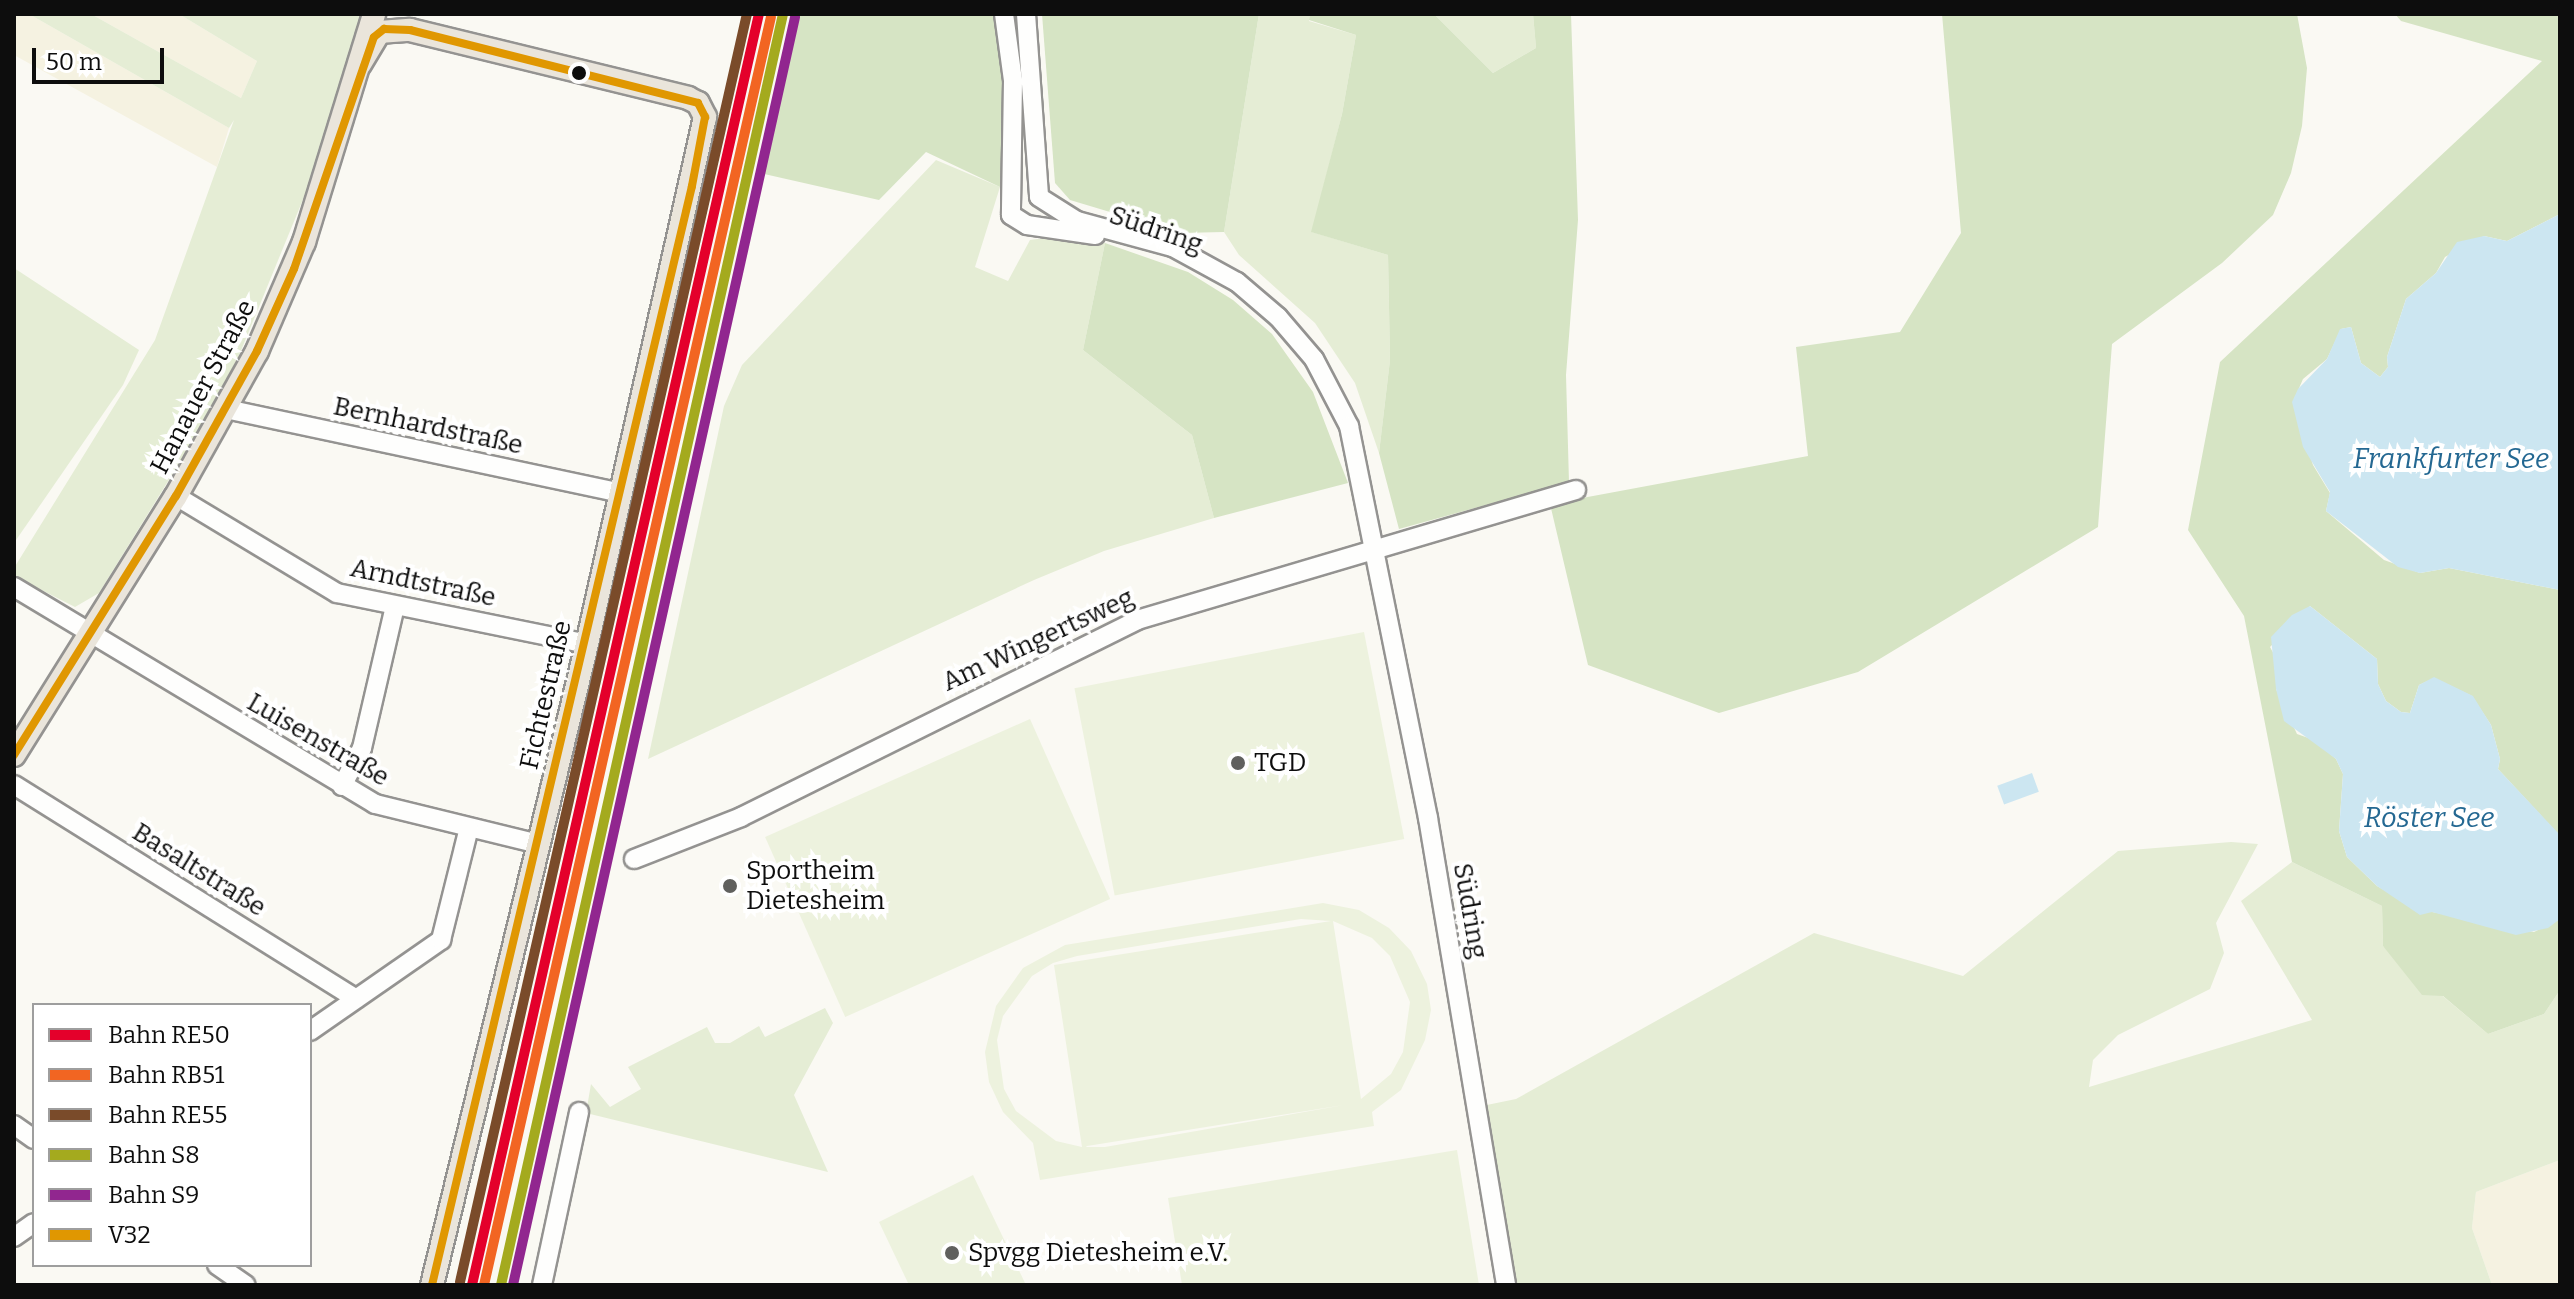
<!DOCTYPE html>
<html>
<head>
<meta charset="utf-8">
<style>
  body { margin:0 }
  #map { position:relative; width:2574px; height:1299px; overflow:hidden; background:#faf9f3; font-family:Bitter,serif }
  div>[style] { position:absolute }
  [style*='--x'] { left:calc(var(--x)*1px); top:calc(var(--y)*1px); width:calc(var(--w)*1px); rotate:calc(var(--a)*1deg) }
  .farmland>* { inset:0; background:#f5f2e1 }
  .green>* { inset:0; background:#e5edd5 }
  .forest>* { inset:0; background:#d6e4c4 }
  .pitch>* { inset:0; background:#edf2de; transform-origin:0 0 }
  .water>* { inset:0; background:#cce6f1; transform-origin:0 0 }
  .roads { filter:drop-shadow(2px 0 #949391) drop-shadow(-2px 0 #949391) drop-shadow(0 2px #949391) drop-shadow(0 -2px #949391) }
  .minor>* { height:18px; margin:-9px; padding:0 9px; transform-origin:9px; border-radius:9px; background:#fefefd }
  .major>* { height:22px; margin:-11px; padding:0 11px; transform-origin:11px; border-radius:11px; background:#eae5db }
  .bus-1>* { height:8px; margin:-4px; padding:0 4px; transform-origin:4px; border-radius:4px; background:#e09701 }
  .rail-1>* { height:10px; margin:-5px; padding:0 5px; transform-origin:5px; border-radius:5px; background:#e4002b }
  .rail-2>* { height:10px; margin:-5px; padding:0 5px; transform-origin:5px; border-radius:5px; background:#f26522 }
  .rail-3>* { height:10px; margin:-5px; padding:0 5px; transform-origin:5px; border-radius:5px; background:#7a4b2a }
  .rail-4>* { height:10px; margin:-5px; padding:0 5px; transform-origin:5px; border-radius:5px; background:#a4aa1e }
  .rail-5>* { height:10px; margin:-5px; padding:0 5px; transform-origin:5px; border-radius:5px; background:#91268f }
  .dots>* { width:22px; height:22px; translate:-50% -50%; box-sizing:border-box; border:4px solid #fff; border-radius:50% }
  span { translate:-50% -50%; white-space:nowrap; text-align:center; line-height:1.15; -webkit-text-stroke:8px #fff; paint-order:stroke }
  .street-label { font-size:26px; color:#0d0d0d }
  .poi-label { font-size:26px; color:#0d0d0d }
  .left { translate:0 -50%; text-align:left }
  .water-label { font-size:28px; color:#246892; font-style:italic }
  .frame { position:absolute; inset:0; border:16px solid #0d0d0d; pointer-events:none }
  .legend { position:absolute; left:32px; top:1003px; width:280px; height:264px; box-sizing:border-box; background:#fff; border:2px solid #9e9e9e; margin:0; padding:10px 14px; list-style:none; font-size:24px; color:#0d0d0d }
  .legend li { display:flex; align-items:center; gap:16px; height:40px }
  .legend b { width:40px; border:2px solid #9e9e9e }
  .scale { position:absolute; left:32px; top:48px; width:132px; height:36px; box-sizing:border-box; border:4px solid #0d0d0d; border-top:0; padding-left:10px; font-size:24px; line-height:28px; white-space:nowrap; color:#0d0d0d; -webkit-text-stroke:6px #fff; paint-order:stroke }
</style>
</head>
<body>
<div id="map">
  <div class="farmland">
    <i style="clip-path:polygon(14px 14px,29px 14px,229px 128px,217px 167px,14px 55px)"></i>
    <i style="clip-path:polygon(91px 14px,179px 14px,257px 61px,241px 98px)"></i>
    <i style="clip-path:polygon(2560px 1160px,2560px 1285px,2492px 1285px,2472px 1228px,2476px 1192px)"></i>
  </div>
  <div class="green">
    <i style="clip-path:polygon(29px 14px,91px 14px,241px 98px,257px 61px,179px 14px,362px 14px,304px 197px,240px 353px,209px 415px,99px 593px,75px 607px,14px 576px,14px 568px,155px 340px,234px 120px,229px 128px)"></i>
    <i style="clip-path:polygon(1259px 14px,1310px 14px,1309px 21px,1356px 35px,1342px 114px,1312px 232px,1388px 255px,1390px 360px,1379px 453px,1355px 383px,1315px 323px,1239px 255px,1224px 232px)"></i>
    <i style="clip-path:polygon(1434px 14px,1533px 14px,1536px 48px,1493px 73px)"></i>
    <i style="clip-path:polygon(936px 160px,1000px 187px,975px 267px,1008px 281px,1030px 240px,1068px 235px,1105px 243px,1083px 350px,1192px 435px,1214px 518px,1104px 551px,1034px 580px,648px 759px,724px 406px,742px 365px)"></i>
    <i style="clip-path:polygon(14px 268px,139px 350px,123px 385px,14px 543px)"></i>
    <i style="clip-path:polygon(2231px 842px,2258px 844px,2216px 923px,2224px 953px,2210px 989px,2118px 1035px,2093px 1060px,2089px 1087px,2312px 1020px,2241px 901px,2292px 862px,2382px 906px,2383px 946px,2488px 1034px,2544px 1014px,2560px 990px,2560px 1160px,2476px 1192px,2472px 1228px,2492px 1285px,1506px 1285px,1477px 1107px,1516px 1099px,1814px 933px,1963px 976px,2118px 851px)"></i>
    <i style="clip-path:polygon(825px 1008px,833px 1023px,794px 1095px,828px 1172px,586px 1113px,591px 1084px,610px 1107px,641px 1089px,628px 1067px,707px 1027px,715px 1043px,730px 1043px,759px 1026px,765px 1037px)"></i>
  </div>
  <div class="forest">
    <i style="clip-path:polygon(795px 14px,995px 14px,1007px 75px,1000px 187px,926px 152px,879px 200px,760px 173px)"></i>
    <i style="clip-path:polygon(1042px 14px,1259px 14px,1224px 232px,1180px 233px,1070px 200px,1055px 183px)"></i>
    <i style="clip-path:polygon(1310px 14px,1434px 14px,1493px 73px,1536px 48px,1533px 14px,1571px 14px,1578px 220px,1566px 375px,1569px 482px,1399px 529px,1379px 453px,1390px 360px,1388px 255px,1311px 232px,1342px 114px,1356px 35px,1309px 20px)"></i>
    <i style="clip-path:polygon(1942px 14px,2297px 14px,2307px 68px,2302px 126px,2291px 173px,2273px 215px,2222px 263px,2112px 344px,2098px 527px,1858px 672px,1719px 713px,1588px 665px,1550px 504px,1808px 456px,1796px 347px,1900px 332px,1961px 233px)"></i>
    <i style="clip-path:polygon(2395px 14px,2560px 14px,2560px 214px,2507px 241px,2484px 236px,2445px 257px,2436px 273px,2406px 299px,2387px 357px,2388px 367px,2380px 377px,2361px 363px,2351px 327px,2341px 329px,2327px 359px,2303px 379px,2293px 402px,2313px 465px,2330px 493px,2326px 511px,2384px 560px,2420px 573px,2449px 568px,2560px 590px,2560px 836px,2498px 769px,2500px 759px,2491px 725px,2472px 696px,2434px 678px,2419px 685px,2410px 713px,2401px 712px,2386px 701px,2378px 684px,2377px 659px,2310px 606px,2270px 647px,2277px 660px,2276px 689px,2297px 734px,2314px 740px,2336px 759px,2343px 774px,2339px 831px,2347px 857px,2377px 886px,2417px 909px,2534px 932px,2560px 919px,2560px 990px,2544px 1014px,2488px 1034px,2443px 996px,2422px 995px,2383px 946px,2382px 906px,2292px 862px,2244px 616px,2188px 530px,2220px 362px,2542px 61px,2401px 21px)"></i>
    <i style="clip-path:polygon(1105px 243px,1188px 272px,1233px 300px,1272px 334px,1313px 392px,1348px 483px,1214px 518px,1192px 435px,1083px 350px)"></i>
  </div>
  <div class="pitch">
    <i style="left:1364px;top:632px;width:211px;height:295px;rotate:79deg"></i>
    <i style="left:1030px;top:719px;width:197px;height:290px;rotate:66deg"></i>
    <i style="clip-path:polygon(evenodd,1323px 903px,1359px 910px,1389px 928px,1411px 951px,1427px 984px,1431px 1010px,1425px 1040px,1401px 1090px,1372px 1112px,1374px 1126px,1040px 1180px,1033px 1143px,1003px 1112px,989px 1082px,985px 1052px,996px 1006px,1023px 968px,1065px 945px,1323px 903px,1301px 919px,1331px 921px,1054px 965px,1082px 1147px,1056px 1141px,1016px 1111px,1004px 1089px,997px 1040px,1003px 1016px,1032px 976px,1053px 963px,1077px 956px,1301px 919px,1323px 903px,1333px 921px,1372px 938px,1390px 956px,1410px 1002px,1403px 1052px,1391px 1074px,1361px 1099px,1333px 921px,1323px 903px,1344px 1105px,1105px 1147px,1086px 1147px,1087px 1146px,1344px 1105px)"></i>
    <i style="clip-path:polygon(1457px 1150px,1479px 1285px,1182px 1285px,1168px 1198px)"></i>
    <i style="clip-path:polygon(973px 1175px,1026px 1285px,909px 1285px,879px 1222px)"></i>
  </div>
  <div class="water">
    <i style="clip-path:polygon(2560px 214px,2560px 590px,2449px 568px,2420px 573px,2398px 567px,2326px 511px,2330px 492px,2303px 447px,2292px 402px,2298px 389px,2327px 359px,2340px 329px,2351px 327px,2361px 363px,2380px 377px,2388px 367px,2387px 357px,2406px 299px,2436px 273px,2457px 242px,2484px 236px,2507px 241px)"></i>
    <i style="clip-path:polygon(2310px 606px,2377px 659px,2378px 684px,2386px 701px,2401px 712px,2410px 713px,2419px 685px,2434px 677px,2473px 696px,2491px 725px,2500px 759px,2498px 769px,2560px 835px,2560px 919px,2548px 928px,2516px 935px,2432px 912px,2420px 915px,2377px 886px,2347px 857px,2339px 831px,2343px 774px,2336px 759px,2284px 721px,2276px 689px,2271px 637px,2292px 615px)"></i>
    <i style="left:2032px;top:773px;width:20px;height:37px;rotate:70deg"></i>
  </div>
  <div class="roads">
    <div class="minor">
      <i style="--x:1004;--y:14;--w:68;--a:82.3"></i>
      <i style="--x:1013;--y:81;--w:134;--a:90.9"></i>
      <i style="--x:1011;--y:215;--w:19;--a:32"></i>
      <i style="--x:1027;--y:225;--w:69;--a:8.4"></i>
      <i style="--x:1026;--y:14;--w:183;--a:85.9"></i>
      <i style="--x:1039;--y:197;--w:45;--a:32.3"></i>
      <i style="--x:1077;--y:221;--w:99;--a:15.2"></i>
      <i style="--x:1173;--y:247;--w:73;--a:28.7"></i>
      <i style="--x:1237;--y:282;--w:54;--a:40.5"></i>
      <i style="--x:1278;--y:317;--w:55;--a:49.4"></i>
      <i style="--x:1314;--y:359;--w:76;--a:62.4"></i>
      <i style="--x:1349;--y:426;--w:400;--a:78.6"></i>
      <i style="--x:1428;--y:818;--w:473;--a:80.5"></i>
      <i style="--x:226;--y:409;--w:403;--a:12"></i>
      <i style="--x:176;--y:496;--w:188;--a:31.1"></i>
      <i style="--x:337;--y:593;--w:255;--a:11.5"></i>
      <i style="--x:14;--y:587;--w:421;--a:31"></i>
      <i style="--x:375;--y:804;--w:169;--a:13.7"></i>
      <i style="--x:14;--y:785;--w:403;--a:32"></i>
      <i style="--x:342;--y:786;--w:43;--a:-62.2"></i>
      <i style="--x:362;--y:748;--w:146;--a:-76.9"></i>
      <i style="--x:634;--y:859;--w:115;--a:-21.4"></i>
      <i style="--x:741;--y:817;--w:442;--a:-26.4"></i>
      <i style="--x:1137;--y:620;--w:458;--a:-16.5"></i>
      <i style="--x:310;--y:1031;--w:160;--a:-34.8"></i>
      <i style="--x:441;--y:940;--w:115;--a:-76"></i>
      <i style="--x:14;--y:1125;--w:24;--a:35"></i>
      <i style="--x:14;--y:1237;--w:24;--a:-35"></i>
      <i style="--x:217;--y:1265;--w:35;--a:35"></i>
      <i style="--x:542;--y:1285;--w:177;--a:-77.9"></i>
    </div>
    <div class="major">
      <i style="--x:360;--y:64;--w:37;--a:-59"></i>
      <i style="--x:379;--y:32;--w:31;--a:-4"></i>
      <i style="--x:410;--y:30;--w:286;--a:13.7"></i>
      <i style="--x:688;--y:98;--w:11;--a:27"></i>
      <i style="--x:698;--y:103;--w:16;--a:63"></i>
      <i style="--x:705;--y:117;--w:540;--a:102.62"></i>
      <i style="--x:587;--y:644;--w:659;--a:103.59"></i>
      <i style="--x:14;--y:755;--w:305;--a:-58"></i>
      <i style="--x:176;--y:496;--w:166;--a:-60.8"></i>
      <i style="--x:257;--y:351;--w:119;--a:-66.7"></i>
      <i style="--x:304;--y:242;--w:239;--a:-72.9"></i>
    </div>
  </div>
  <div class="bus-1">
    <i style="--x:14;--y:755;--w:305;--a:-58"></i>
    <i style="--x:176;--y:496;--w:166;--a:-60.8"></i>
    <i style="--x:257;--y:351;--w:90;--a:-65.7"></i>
    <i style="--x:294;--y:269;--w:245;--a:-71"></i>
    <i style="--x:374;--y:37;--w:13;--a:-39"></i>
    <i style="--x:384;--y:29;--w:26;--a:2"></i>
    <i style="--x:410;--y:30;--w:297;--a:14.2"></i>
    <i style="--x:698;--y:103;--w:16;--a:63"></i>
    <i style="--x:705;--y:117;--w:70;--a:100.7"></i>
    <i style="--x:692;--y:186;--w:1129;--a:103.31"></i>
  </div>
  <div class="rail-1">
    <i style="--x:472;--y:1285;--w:1303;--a:-77.28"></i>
  </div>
  <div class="rail-2">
    <i style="--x:484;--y:1285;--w:1300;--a:-77.25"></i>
  </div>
  <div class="rail-3">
    <i style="--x:460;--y:1282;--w:1300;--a:-77.25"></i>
  </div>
  <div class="rail-4">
    <i style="--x:501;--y:1285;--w:1302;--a:-77.49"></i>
  </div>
  <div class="rail-5">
    <i style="--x:513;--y:1285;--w:1299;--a:-77.46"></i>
  </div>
  <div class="dots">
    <i style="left:579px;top:73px;background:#0d0d0d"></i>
    <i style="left:1238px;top:763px;background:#60605e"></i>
    <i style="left:730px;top:886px;background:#60605e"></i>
    <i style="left:952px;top:1253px;background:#60605e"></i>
  </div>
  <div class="street-label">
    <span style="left:1156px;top:230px;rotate:19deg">Südring</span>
    <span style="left:203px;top:387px;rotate:-62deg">Hanauer Straße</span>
    <span style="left:428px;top:426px;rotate:12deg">Bernhardstraße</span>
    <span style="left:423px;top:583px;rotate:12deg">Arndtstraße</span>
    <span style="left:1038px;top:640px;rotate:-25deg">Am Wingertsweg</span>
    <span style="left:546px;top:695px;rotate:-77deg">Fichtestraße</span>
    <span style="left:318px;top:740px;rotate:30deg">Luisenstraße</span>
    <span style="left:199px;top:870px;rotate:32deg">Basaltstraße</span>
    <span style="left:1470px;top:911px;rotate:80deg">Südring</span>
  </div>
  <div class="poi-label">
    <span class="left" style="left:1254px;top:763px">TGD</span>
    <span class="left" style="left:746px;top:886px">Sportheim<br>Dietesheim</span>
    <span class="left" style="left:968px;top:1253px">Spvgg Dietesheim e.V.</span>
  </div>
  <div class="water-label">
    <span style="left:2451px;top:459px">Frankfurter See</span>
    <span style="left:2429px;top:818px">Röster See</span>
  </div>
  <div class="frame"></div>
  <ul class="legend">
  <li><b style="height:10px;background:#e4002b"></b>Bahn RE50</li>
  <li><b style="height:10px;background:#f26522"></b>Bahn RB51</li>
  <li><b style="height:10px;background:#7a4b2a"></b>Bahn RE55</li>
  <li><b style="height:10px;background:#a4aa1e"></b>Bahn S8</li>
  <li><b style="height:10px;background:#91268f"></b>Bahn S9</li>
  <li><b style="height:10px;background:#e09701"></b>V32</li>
  </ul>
  <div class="scale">50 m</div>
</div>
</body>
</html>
